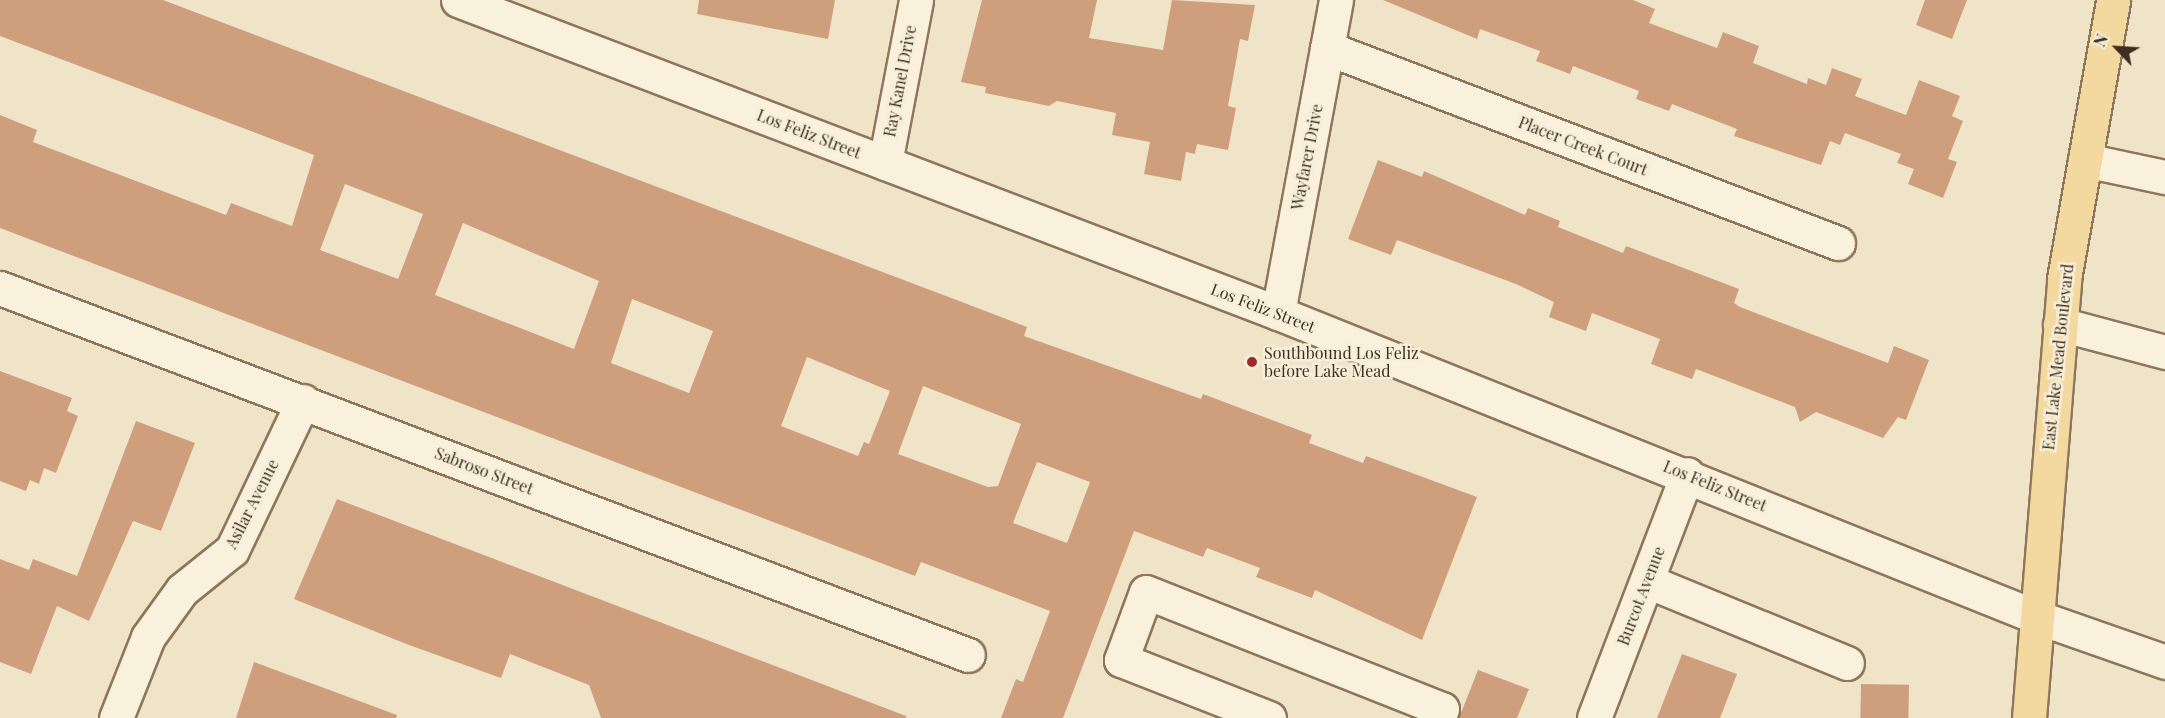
<!DOCTYPE html>
<html>
<head>
<meta charset="utf-8">
<style>
  body { margin:0 }
  #map { position:relative; width:2165px; height:718px; overflow:hidden; background:#f0e4c8; font-family:"Playfair Display",serif }
  div>[style] { position:absolute }
  [style*='--x'] { left:calc(var(--x)*1px); top:calc(var(--y)*1px); width:calc(var(--w)*1px); rotate:calc(var(--a)*1deg) }
  .building>* { inset:0; background:#cf9f7d; transform-origin:0 0 }
  .roads { filter:drop-shadow(2px 0 #8d765c) drop-shadow(-2px 0 #8d765c) drop-shadow(0 2px #8d765c) drop-shadow(0 -2px #8d765c) }
  .minor>* { height:33px; margin:-16.5px; padding:0 16.5px; transform-origin:16.5px; border-radius:16.5px; background:#faf1dc }
  .major>* { height:33px; margin:-16.5px; padding:0 16.5px; transform-origin:16.5px; border-radius:16.5px; background:#f3d9a0 }
  .dots>* { width:16px; height:16px; translate:-50% -50%; box-sizing:border-box; border:3px solid #f7eed8; border-radius:50% }
  span { translate:-50% -50%; white-space:nowrap; text-align:center; line-height:1.15; -webkit-text-stroke:5px #f7eed8; paint-order:stroke }
  .street-label { font-size:16px; color:#3d2e20 }
  .poi-label { font-size:16px; color:#3d2e20 }
  .left { translate:0 -50%; text-align:left }
  .north { position:absolute; left:2087px; top:18px; width:60px; height:60px; -webkit-text-stroke:4px #f7eed8; paint-order:stroke; rotate:295deg; font-size:16px; font-weight:700; line-height:24px; text-align:center; color:#3d2e20 }
  .north::after { content:''; display:block; margin:auto; width:21px; height:27px; background:#3d2e20; clip-path:polygon(50% 0,100% 100%,50% 72%,0 100%) }
</style>
</head>
<body>
<div id="map">
  <div class="building">
    <i style="clip-path:polygon(evenodd,0 0,163px 0,954px 299px,1027px 327px,1024px 336px,1201px 399px,1203px 394px,1312px 435px,1309px 443px,1363px 463px,1366px 456px,1477px 497px,1422px 640px,1315px 590px,1312px 598px,1256px 577px,1260px 568px,1207px 548px,1203px 557px,1134px 531px,1063px 718px,1001px 718px,1016px 679px,1023px 682px,1050px 611px,921px 562px,915px 576px,0 228px,0 115px,37px 130px,33px 142px,226px 215px,231px 203px,292px 226px,314px 155px,0 36px,0 0,345px 184px,423px 214px,398px 279px,320px 250px,345px 184px,0 0,463px 223px,599px 281px,574px 349px,435px 295px,463px 223px,0 0,632px 299px,713px 331px,689px 393px,611px 363px,632px 299px,0 0,807px 357px,890px 391px,869px 444px,864px 442px,858px 456px,781px 426px,807px 357px,0 0,923px 386px,1021px 424px,998px 486px,988px 487px,898px 454px,923px 386px,0 0,1037px 462px,1090px 482px,1067px 543px,1013px 523px,1037px 462px)"></i>
    <i style="clip-path:polygon(699px 0,835px 0,828px 39px,697px 14px)"></i>
    <i style="clip-path:polygon(982px 0,1097px 0,1089px 38px,1163px 50px,1172px 0,1255px 5px,1248px 41px,1240px 39px,1228px 106px,1236px 108px,1228px 150px,1197px 144px,1195px 154px,1186px 152px,1181px 181px,1144px 174px,1150px 142px,1112px 135px,1116px 113px,1057px 101px,1049px 106px,985px 93px,986px 87px,961px 82px)"></i>
    <i style="clip-path:polygon(1383px 0,1633px 0,1655px 9px,1649px 23px,1717px 48px,1723px 32px,1759px 46px,1753px 63px,1807px 84px,1808px 78px,1826px 85px,1832px 68px,1862px 79px,1855px 96px,1906px 115px,1919px 80px,1960px 96px,1952px 116px,1963px 121px,1948px 159px,1957px 162px,1943px 198px,1908px 184px,1914px 169px,1897px 163px,1901px 154px,1845px 133px,1840px 145px,1830px 141px,1821px 165px,1734px 136px,1737px 129px,1672px 104px,1669px 111px,1636px 99px,1639px 91px,1573px 66px,1570px 74px,1536px 61px,1540px 51px,1480px 29px,1477px 39px)"></i>
    <i style="clip-path:polygon(1925px 0,1967px 0,1952px 39px,1916px 25px)"></i>
    <i style="clip-path:polygon(1378px 160px,1422px 177px,1424px 171px,1525px 215px,1528px 208px,1560px 221px,1558px 227px,1623px 253px,1626px 246px,1739px 289px,1734px 303px,1740px 307px,1888px 363px,1894px 346px,1929px 360px,1906px 420px,1898px 417px,1883px 438px,1816px 412px,1800px 422px,1795px 407px,1696px 369px,1692px 379px,1651px 364px,1660px 339px,1592px 313px,1586px 331px,1549px 317px,1554px 302px,1516px 284px,1397px 240px,1391px 255px,1348px 239px)"></i>
    <i style="clip-path:polygon(0 371px,72px 398px,67px 411px,78px 416px,56px 473px,44px 468px,39px 484px,30px 480px,26px 491px,0 481px)"></i>
    <i style="clip-path:polygon(136px 421px,195px 443px,161px 531px,133px 521px,89px 621px,57px 606px,31px 674px,0 662px,0 559px,29px 570px,33px 559px,77px 576px)"></i>
    <i style="clip-path:polygon(337px 499px,906px 716px,906px 718px,601px 718px,589px 685px,510px 654px,501px 678px,409px 645px,294px 599px)"></i>
    <i style="clip-path:polygon(1682px 654px,1737px 674px,1720px 718px,1657px 718px)"></i>
    <i style="clip-path:polygon(254px 662px,397px 715px,396px 718px,236px 718px)"></i>
    <i style="clip-path:polygon(1478px 670px,1529px 689px,1517px 718px,1459px 718px)"></i>
    <i style="left:1861px;top:684px;width:48px;height:34px;rotate:1deg"></i>
  </div>
  <div class="roads">
    <div class="minor">
      <i style="--x:458;--y:0;--w:878;--a:20.89"></i>
      <i style="--x:1278;--y:313;--w:814;--a:21.84"></i>
      <i style="--x:2034;--y:616;--w:139;--a:19.3"></i>
      <i style="--x:1327;--y:48;--w:547;--a:20.89"></i>
      <i style="--x:2085;--y:160;--w:82;--a:12"></i>
      <i style="--x:885;--y:163;--w:166;--a:-79.2"></i>
      <i style="--x:0;--y:288;--w:1035;--a:20.76"></i>
      <i style="--x:1278;--y:313;--w:318;--a:-79.5"></i>
      <i style="--x:2060;--y:324;--w:109;--a:14.9"></i>
      <i style="--x:1647;--y:581;--w:216;--a:22.3"></i>
      <i style="--x:116;--y:718;--w:87;--a:-68.4"></i>
      <i style="--x:148;--y:637;--w:58;--a:-54.1"></i>
      <i style="--x:182;--y:590;--w:64;--a:-38.7"></i>
      <i style="--x:232;--y:550;--w:165;--a:-64.5"></i>
      <i style="--x:1269;--y:718;--w:159;--a:-158.6"></i>
      <i style="--x:1121;--y:660;--w:72;--a:-69.8"></i>
      <i style="--x:1146;--y:592;--w:318;--a:21.6"></i>
      <i style="--x:1442;--y:709;--w:10;--a:114"></i>
      <i style="--x:1594;--y:718;--w:261;--a:-69.1"></i>
    </div>
    <div class="major">
      <i style="--x:2029;--y:718;--w:440;--a:-85.4"></i>
      <i style="--x:2064;--y:279;--w:283;--a:-80"></i>
    </div>
  </div>
  <div class="dots">
    <i style="left:1252px;top:362px;background:#9e2a2b"></i>
  </div>
  <div class="street-label">
    <span style="left:900px;top:81px;rotate:-79deg">Ray Kanel Drive</span>
    <span style="left:809px;top:134px;rotate:21deg">Los Feliz Street</span>
    <span style="left:1583px;top:146px;rotate:21deg">Placer Creek Court</span>
    <span style="left:1307px;top:157px;rotate:-79deg">Wayfarer Drive</span>
    <span style="left:1263px;top:308px;rotate:21deg">Los Feliz Street</span>
    <span style="left:2058px;top:357px;rotate:-84deg">East Lake Mead Boulevard</span>
    <span style="left:484px;top:471px;rotate:21deg">Sabroso Street</span>
    <span style="left:1715px;top:486px;rotate:22deg">Los Feliz Street</span>
    <span style="left:252px;top:504px;rotate:-63deg">Asilar Avenue</span>
    <span style="left:1641px;top:596px;rotate:-69deg">Burcot Avenue</span>
  </div>
  <div class="poi-label">
    <span class="left" style="left:1264px;top:362px">Southbound Los Feliz<br>before Lake Mead</span>
  </div>
  <div class="north">N</div>
</div>
</body>
</html>
